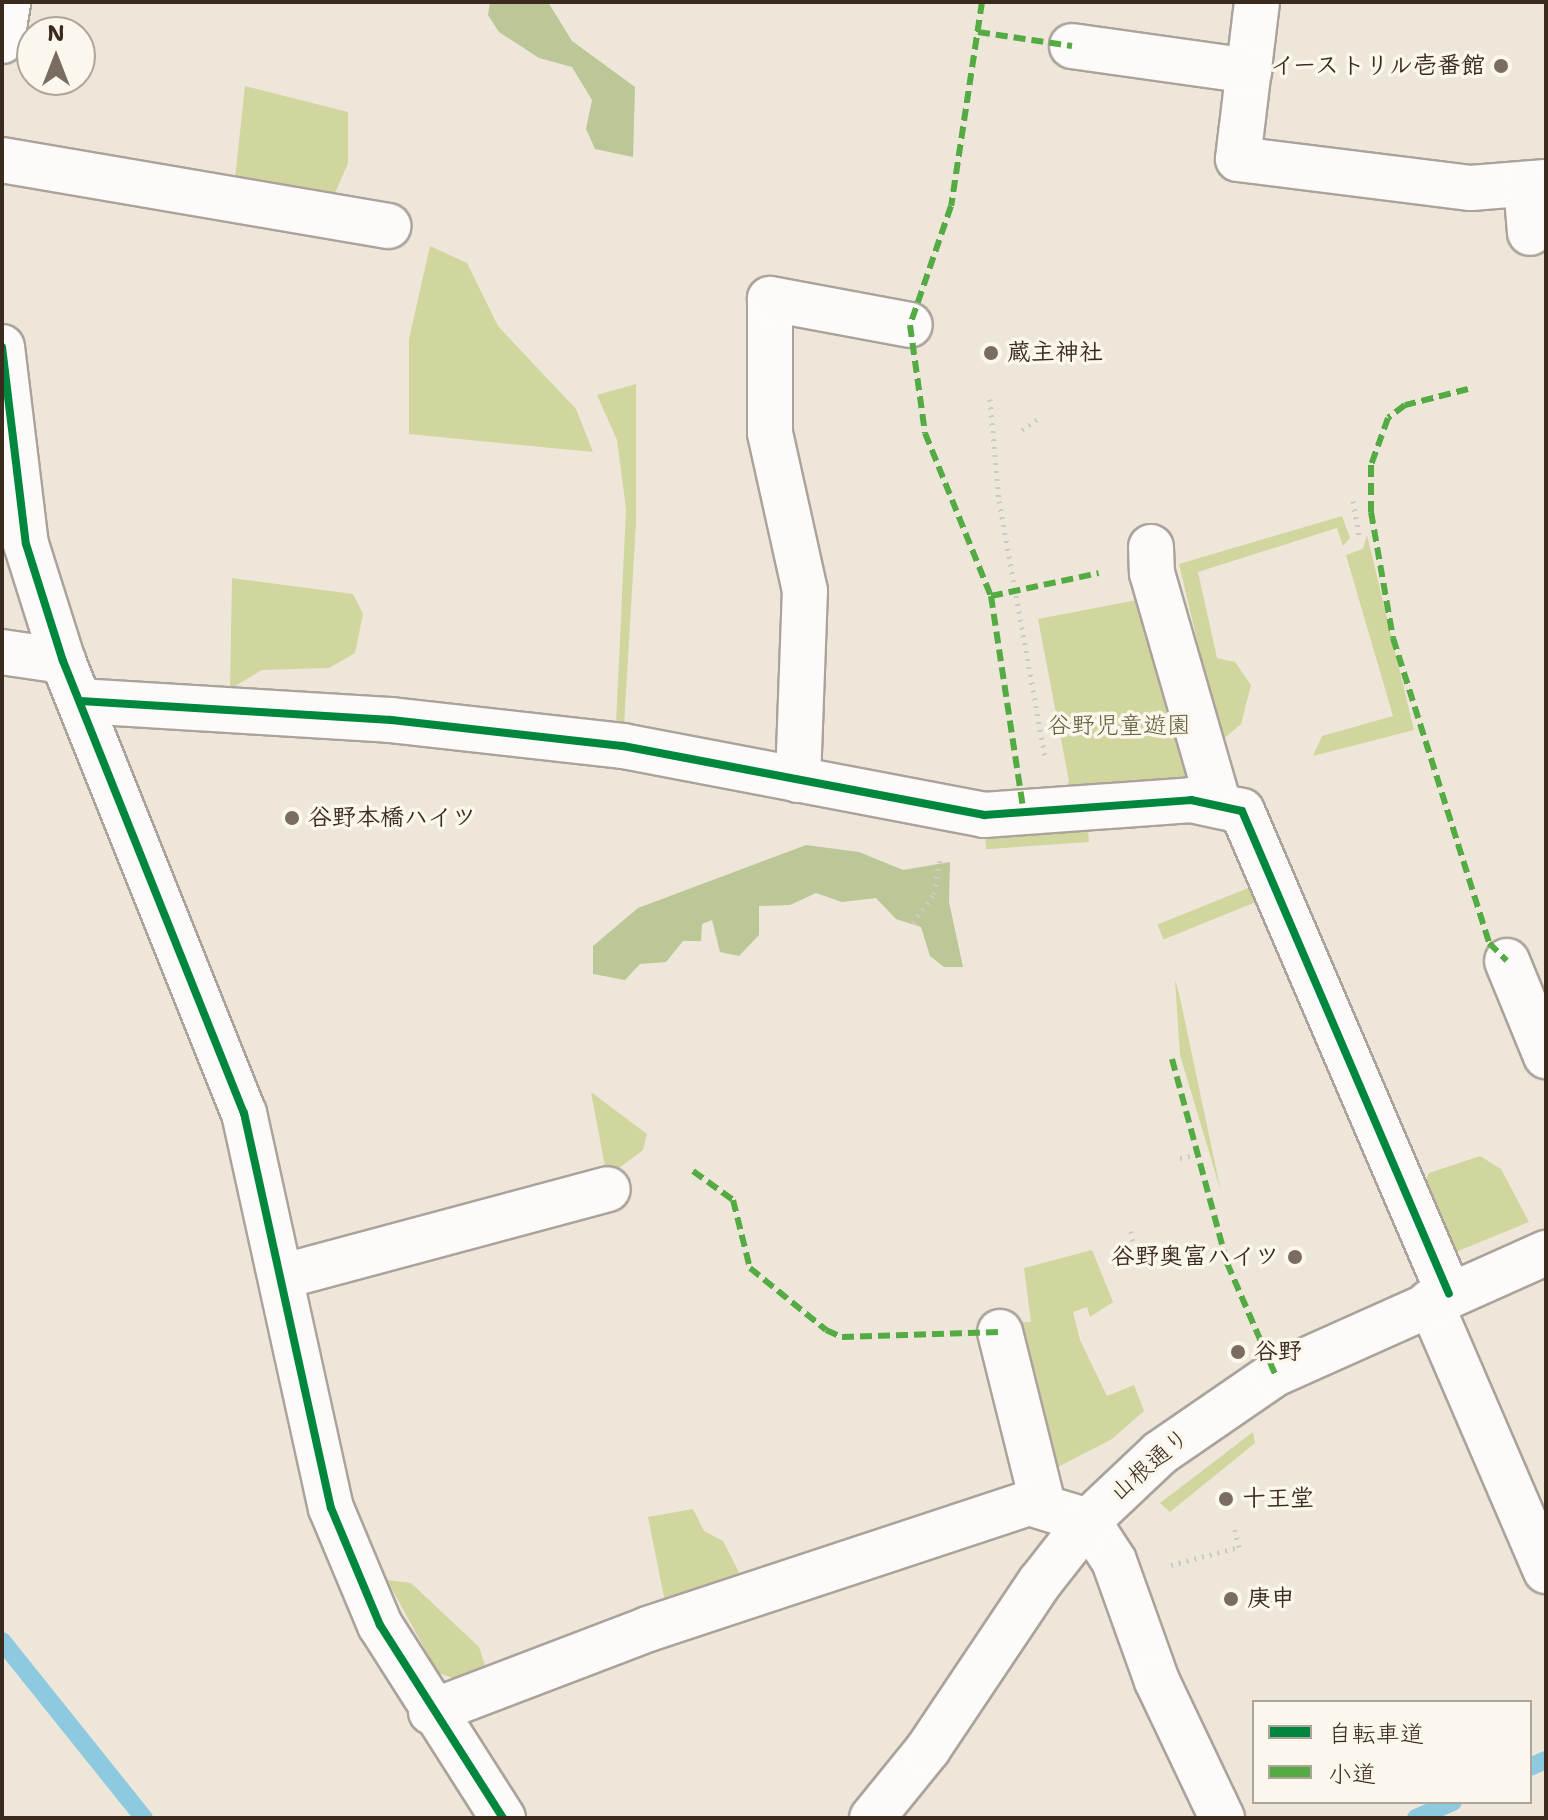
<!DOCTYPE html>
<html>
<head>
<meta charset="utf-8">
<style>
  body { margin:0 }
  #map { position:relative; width:1548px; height:1820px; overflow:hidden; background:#efe6da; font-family:"Shantell Sans","Klee One",sans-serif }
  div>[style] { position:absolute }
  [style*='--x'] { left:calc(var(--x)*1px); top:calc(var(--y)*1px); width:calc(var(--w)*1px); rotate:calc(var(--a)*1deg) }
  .green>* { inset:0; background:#d0d69e; transform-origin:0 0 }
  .forest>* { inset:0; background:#bbc797 }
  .stream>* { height:18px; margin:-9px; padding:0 9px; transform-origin:9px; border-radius:9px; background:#8dcadf }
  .path>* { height:5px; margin-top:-2.5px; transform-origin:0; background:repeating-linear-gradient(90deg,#cdc9c6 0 2px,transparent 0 8px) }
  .roads { filter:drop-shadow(2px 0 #aba39b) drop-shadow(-2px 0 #aba39b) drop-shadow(0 2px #aba39b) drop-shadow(0 -2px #aba39b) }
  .minor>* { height:44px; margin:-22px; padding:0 22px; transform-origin:22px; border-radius:22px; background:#fdfbf9 }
  .quiet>* { height:6px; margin-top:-3px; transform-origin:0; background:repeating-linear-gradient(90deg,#55ab43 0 12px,transparent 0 18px) }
  .cycleway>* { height:8px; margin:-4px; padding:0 4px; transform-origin:4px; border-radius:4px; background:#00873e }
  .dots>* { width:22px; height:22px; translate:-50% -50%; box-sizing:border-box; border:4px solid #fbf7ec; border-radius:50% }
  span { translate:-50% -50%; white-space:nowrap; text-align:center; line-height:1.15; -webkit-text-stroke:7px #fbf7ec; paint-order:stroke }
  .poi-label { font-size:24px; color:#3b2a1e; font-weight:700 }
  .right { translate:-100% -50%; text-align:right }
  .left { translate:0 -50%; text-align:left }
  .park-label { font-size:24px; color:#605a35 }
  .street-label { font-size:24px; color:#3b2a1e }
  .frame { position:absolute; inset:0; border:4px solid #3b2a1e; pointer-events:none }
  .legend { position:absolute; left:1252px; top:1700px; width:280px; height:104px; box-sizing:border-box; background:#fbf7ec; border:2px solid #aea59a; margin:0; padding:10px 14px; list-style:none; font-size:24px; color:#3b2a1e }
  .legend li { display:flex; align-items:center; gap:16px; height:40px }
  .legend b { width:40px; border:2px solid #aea59a }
  .north { position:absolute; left:16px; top:16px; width:80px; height:80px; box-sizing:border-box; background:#fbf7ec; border:2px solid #aea59a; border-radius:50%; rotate:0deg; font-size:22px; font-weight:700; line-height:32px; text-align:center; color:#3b2a1e }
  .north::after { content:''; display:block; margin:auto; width:28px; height:36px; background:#7a6c60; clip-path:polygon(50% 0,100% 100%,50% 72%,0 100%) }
</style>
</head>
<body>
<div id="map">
  <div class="green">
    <i style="clip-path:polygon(245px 86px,348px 112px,348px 163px,333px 198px,234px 187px)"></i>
    <i style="clip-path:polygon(430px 246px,467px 263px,498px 326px,576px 409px,593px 452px,409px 434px,409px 339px)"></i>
    <i style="clip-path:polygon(636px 384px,636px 523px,624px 726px,616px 725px,626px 509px,617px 440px,597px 395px)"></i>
    <i style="clip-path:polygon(1342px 516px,1350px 538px,1343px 546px,1337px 528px,1198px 572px,1217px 658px,1235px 662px,1251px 685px,1241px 724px,1221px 741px,1179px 564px)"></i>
    <i style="clip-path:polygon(1367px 535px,1414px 730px,1313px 756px,1322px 736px,1393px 716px,1346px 555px,1363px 549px)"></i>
    <i style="clip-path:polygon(232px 578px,353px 594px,363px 614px,355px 653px,329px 668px,262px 670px,230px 689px)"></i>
    <i style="clip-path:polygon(1142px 599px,1196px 780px,1064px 791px,1069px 781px,1038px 619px)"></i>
    <i style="left:1088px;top:829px;width:13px;height:103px;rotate:86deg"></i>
    <i style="left:1253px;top:886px;width:16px;height:103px;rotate:68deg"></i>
    <i style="clip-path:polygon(1175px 980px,1179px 993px,1221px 1192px,1180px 1055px)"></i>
    <i style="clip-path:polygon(591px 1092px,647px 1134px,643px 1150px,607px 1177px)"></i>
    <i style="clip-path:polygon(1480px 1156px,1501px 1169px,1529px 1222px,1451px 1254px,1423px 1187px,1429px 1173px)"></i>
    <i style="clip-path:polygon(1092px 1250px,1113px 1302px,1090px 1317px,1087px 1307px,1073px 1312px,1080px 1340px,1107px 1396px,1134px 1385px,1144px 1411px,1112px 1439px,1052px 1470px,1011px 1323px,1031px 1322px,1024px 1268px)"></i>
    <i style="clip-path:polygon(1253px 1432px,1255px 1443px,1170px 1512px,1160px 1503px)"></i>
    <i style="clip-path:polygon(693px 1509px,704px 1531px,723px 1541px,742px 1578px,665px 1602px,648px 1517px)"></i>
    <i style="clip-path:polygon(387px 1580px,411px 1583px,479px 1647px,487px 1671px,462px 1681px,438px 1673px)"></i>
  </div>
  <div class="forest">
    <i style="clip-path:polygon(490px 2px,548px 2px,572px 41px,635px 87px,633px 157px,595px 149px,586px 129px,592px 100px,572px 67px,539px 58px,499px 32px,488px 15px)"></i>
    <i style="clip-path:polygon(806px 845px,859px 852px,903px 870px,950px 862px,949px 902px,963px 967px,944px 967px,930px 956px,921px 927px,896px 919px,876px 898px,842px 902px,816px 893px,790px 905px,759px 906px,759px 935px,739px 956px,720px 952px,712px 920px,702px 924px,701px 941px,683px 941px,666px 962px,640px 964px,625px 980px,593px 974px,593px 946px,638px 908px)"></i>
  </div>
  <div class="stream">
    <i style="--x:2;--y:1641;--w:227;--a:51.3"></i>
    <i style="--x:1530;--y:1767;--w:17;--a:-24"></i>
    <i style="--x:1416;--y:1818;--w:40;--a:-23.4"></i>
  </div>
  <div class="path">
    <i style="--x:990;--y:399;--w:102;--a:85"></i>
    <i style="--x:999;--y:501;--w:259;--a:79.8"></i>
    <i style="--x:1022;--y:430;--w:19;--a:-35"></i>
    <i style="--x:1353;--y:501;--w:36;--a:80"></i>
    <i style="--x:913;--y:923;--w:36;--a:-54"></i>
    <i style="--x:934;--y:894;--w:34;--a:-80"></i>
    <i style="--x:1180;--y:1158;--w:19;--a:-12"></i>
    <i style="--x:1131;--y:1231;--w:15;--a:79"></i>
    <i style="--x:1171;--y:1565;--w:70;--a:-14.8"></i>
    <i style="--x:1239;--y:1547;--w:21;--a:-104"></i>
  </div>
  <div class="roads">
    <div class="minor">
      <i style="--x:1257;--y:2;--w:158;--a:96.9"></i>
      <i style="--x:1238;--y:159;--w:235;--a:7.1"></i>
      <i style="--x:1471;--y:188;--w:75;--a:-4.6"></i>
      <i style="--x:2;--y:41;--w:39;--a:-81"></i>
      <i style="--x:1072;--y:46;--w:179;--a:8"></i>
      <i style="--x:2;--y:160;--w:392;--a:9.7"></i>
      <i style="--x:1526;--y:184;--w:49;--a:85.3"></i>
      <i style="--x:2;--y:347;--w:198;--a:83.1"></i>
      <i style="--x:26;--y:544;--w:123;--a:72.5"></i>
      <i style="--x:63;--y:661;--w:487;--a:68.2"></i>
      <i style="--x:244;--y:1113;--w:404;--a:77.6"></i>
      <i style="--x:331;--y:1508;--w:127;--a:67.3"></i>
      <i style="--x:380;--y:1625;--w:229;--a:57.5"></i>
      <i style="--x:1151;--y:547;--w:26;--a:88"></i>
      <i style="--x:1152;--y:573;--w:237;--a:73.9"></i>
      <i style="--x:2;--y:652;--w:62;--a:8.4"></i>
      <i style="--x:80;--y:701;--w:312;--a:3.5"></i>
      <i style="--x:391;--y:720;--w:233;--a:6.4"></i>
      <i style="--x:623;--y:746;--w:368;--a:10.8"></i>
      <i style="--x:984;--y:815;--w:208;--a:-4.1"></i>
      <i style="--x:1191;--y:800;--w:52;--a:12.2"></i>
      <i style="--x:1242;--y:811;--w:525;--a:66.8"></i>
      <i style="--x:798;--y:780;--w:189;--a:-87.9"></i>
      <i style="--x:805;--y:591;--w:162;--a:-102.5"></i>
      <i style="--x:770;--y:433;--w:134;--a:-90"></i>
      <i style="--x:770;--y:299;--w:142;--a:10.5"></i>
      <i style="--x:1507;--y:961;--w:103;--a:67.7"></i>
      <i style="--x:284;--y:1276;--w:335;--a:-15"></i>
      <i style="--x:1430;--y:1302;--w:293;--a:66.7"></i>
      <i style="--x:1000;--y:1332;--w:178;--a:76"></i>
      <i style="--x:431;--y:1712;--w:232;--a:-20.9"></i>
      <i style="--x:648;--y:1629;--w:401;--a:-18.3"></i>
      <i style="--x:1029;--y:1503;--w:62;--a:17"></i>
      <i style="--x:1088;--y:1521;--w:48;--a:57"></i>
      <i style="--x:1114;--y:1561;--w:127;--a:70.3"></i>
      <i style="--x:1157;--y:1681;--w:152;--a:64.6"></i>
      <i style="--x:872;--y:1818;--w:89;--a:-50.9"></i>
      <i style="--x:928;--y:1749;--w:201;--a:-56.2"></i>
      <i style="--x:1040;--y:1582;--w:78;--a:-51.8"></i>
      <i style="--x:1088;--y:1521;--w:99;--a:-43.4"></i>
      <i style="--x:1160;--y:1453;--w:140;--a:-34.5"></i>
      <i style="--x:1275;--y:1374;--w:297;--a:-24.1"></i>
    </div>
  </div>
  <div class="quiet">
    <i style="--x:982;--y:2;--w:206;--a:98.6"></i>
    <i style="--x:951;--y:206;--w:126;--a:109"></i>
    <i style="--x:910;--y:325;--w:109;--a:82.1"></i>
    <i style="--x:925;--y:433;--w:176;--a:68"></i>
    <i style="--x:991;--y:596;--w:220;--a:81.4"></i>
    <i style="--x:978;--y:32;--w:95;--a:8.5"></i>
    <i style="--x:1468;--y:389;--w:65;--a:165.7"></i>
    <i style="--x:1405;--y:405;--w:21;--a:143"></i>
    <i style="--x:1388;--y:418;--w:50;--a:109.9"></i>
    <i style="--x:1371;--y:465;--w:47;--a:90"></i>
    <i style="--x:1371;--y:512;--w:128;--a:80.1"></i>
    <i style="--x:1393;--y:638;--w:320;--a:72.5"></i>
    <i style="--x:1489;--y:943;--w:25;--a:45"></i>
    <i style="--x:991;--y:596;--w:110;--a:-12"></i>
    <i style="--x:1172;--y:1059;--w:211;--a:74.9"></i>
    <i style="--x:1227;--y:1263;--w:121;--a:66.6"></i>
    <i style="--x:693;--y:1171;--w:49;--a:35.9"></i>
    <i style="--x:733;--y:1200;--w:70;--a:76"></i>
    <i style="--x:750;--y:1268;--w:98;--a:39.2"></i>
    <i style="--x:826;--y:1330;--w:17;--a:24"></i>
    <i style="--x:842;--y:1337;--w:158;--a:-1.8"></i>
  </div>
  <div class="cycleway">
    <i style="--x:2;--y:347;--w:198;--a:83.1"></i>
    <i style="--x:26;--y:544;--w:123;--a:72.5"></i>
    <i style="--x:63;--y:661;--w:487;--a:68.2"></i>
    <i style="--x:244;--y:1113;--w:404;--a:77.6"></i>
    <i style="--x:331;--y:1508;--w:127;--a:67.3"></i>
    <i style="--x:380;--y:1625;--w:229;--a:57.5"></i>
    <i style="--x:80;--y:701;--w:312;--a:3.5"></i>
    <i style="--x:391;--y:720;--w:233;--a:6.4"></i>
    <i style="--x:623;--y:746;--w:368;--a:10.8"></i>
    <i style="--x:984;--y:815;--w:208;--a:-4.1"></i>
    <i style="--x:1191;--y:800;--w:52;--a:12.2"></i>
    <i style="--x:1242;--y:811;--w:525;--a:66.8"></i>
  </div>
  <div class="dots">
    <i style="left:1501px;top:66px;background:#7a6c60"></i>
    <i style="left:991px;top:353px;background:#7a6c60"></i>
    <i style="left:292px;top:818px;background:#7a6c60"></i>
    <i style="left:1295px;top:1257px;background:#7a6c60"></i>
    <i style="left:1238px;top:1352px;background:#7a6c60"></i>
    <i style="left:1226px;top:1499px;background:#7a6c60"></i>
    <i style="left:1231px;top:1599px;background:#7a6c60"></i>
  </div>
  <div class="poi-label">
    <span class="right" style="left:1485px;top:66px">イーストリル壱番館</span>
    <span class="left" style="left:1007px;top:353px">蔵主神社</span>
    <span class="left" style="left:308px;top:818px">谷野本橋ハイツ</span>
    <span class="right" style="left:1279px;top:1257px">谷野奥富ハイツ</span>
    <span class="left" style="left:1254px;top:1352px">谷野</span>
    <span class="left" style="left:1242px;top:1499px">十王堂</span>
    <span class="left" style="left:1247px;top:1599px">庚申</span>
  </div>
  <div class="park-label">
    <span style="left:1119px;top:726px">谷野児童遊園</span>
  </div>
  <div class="street-label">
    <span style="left:1150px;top:1465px;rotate:-41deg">山根通り</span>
  </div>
  <div class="frame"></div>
  <ul class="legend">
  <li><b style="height:10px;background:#00873e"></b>自転車道</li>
  <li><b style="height:10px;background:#55ab43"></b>小道</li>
  </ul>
  <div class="north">N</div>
</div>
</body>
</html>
